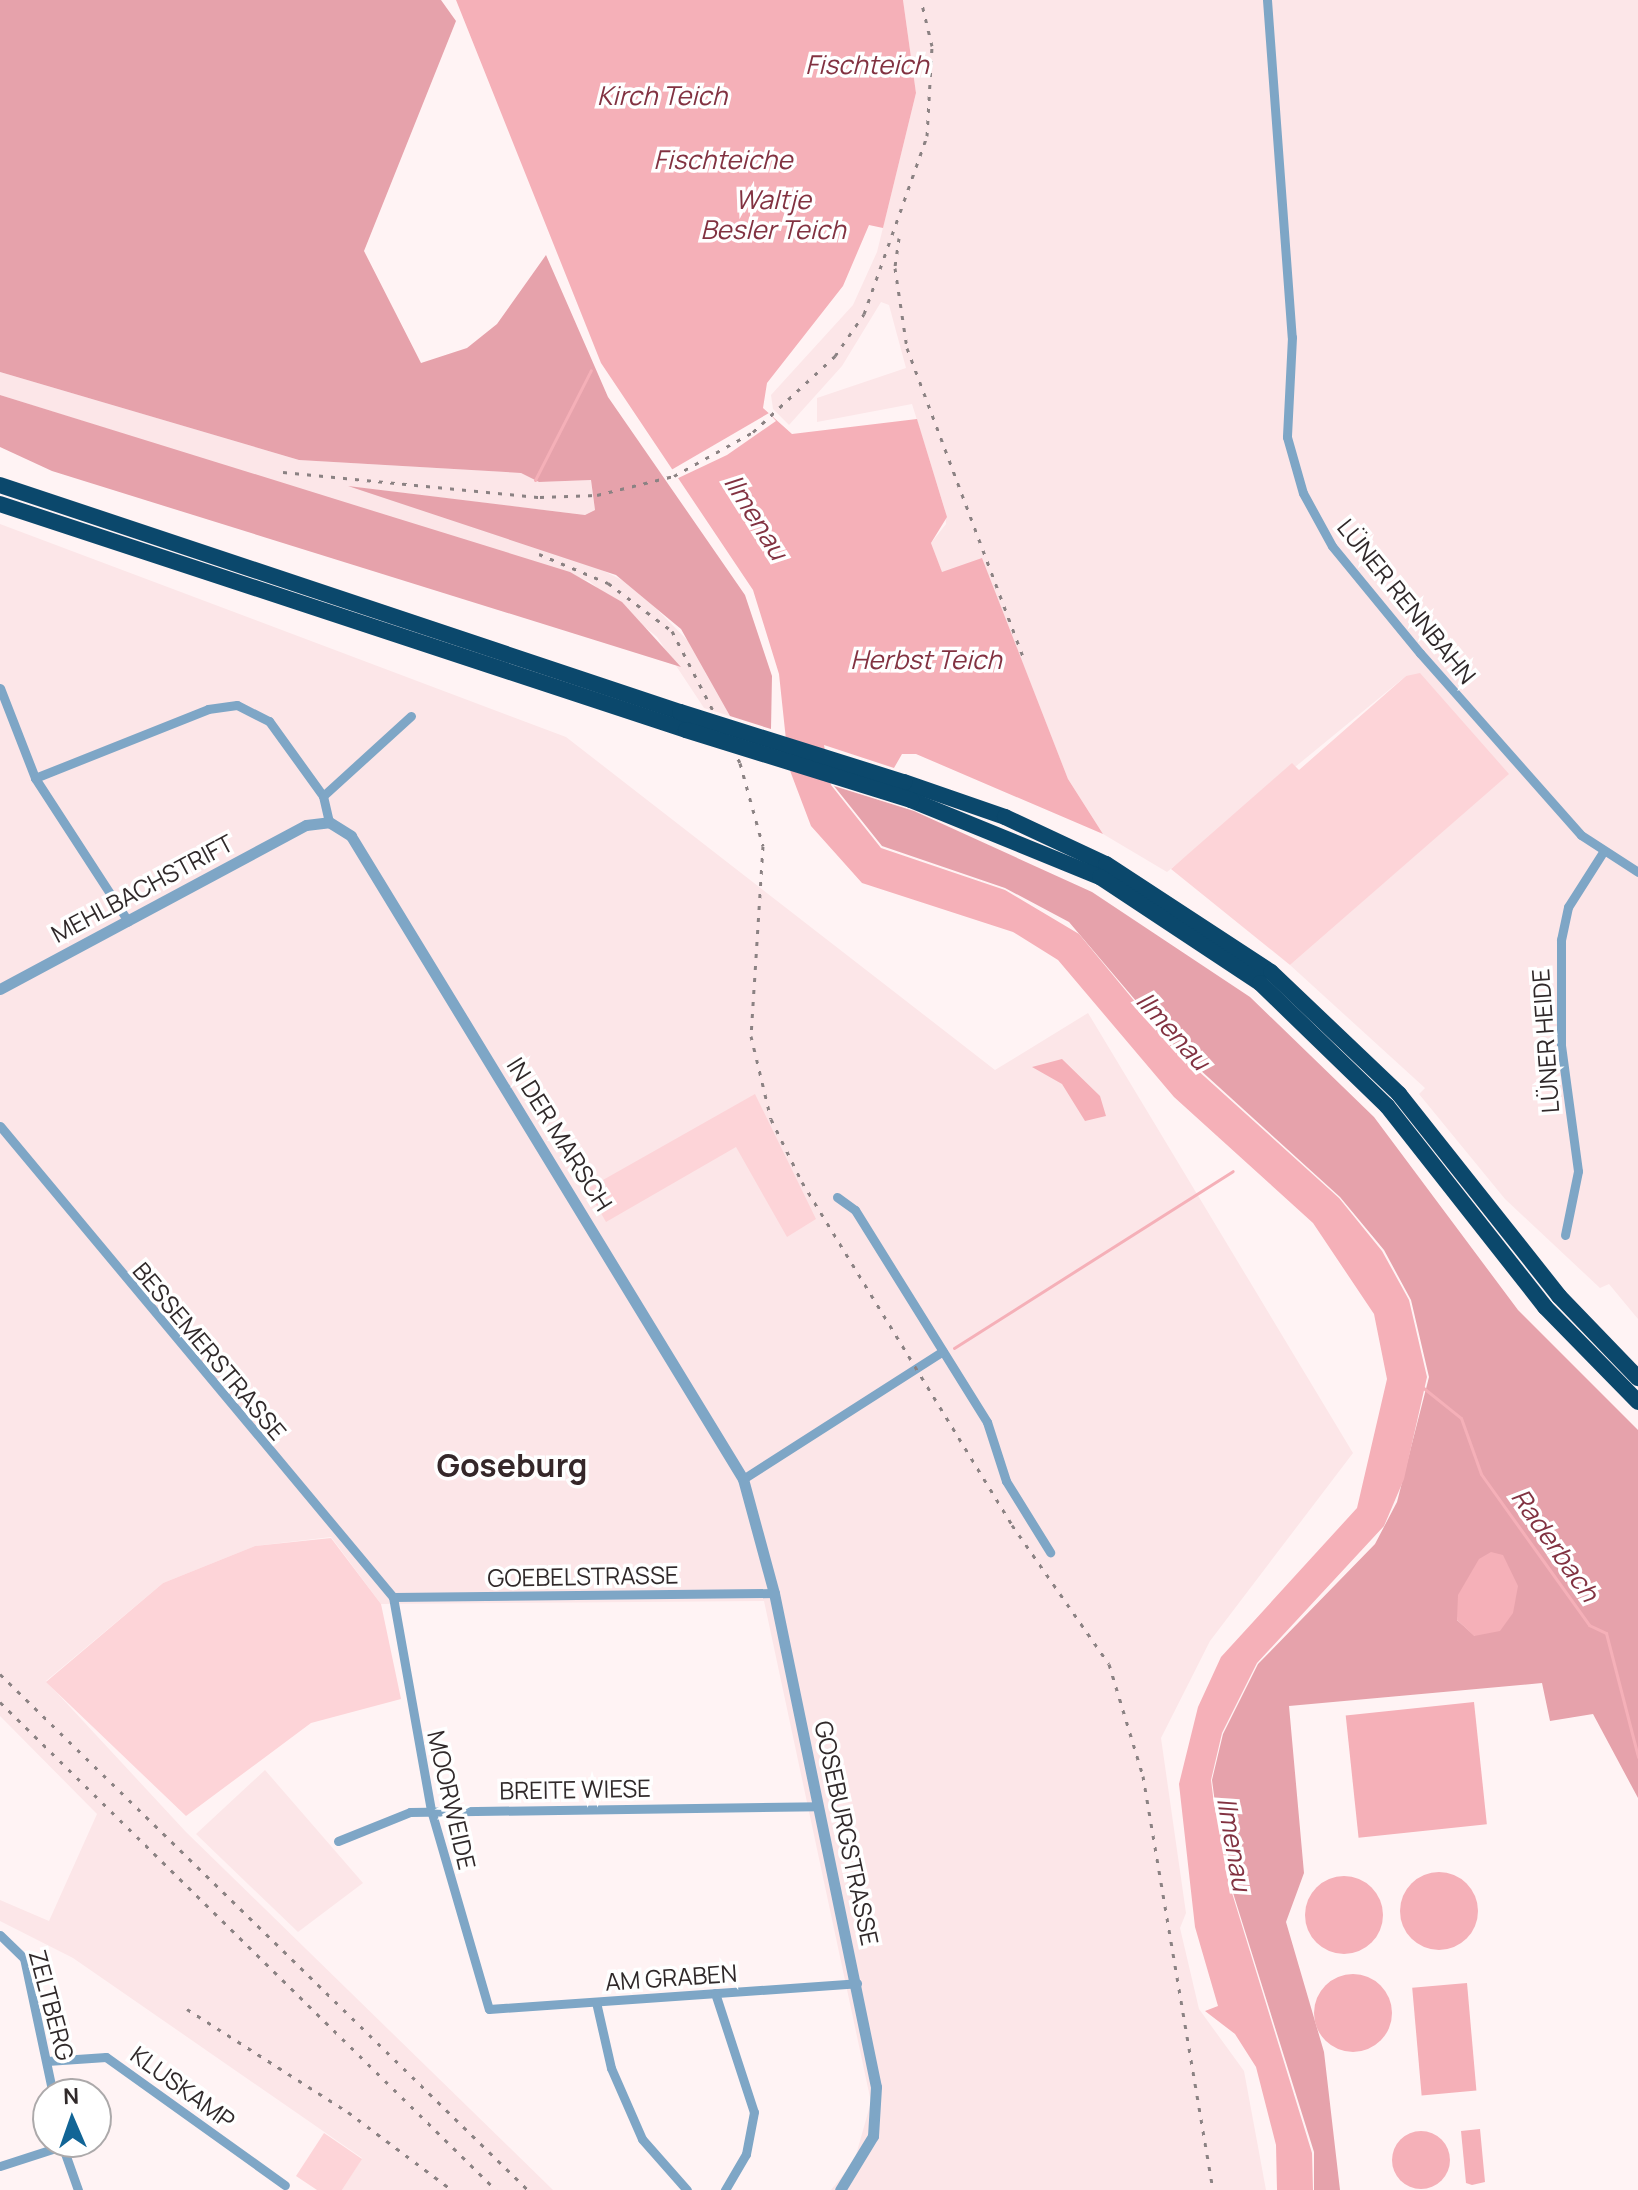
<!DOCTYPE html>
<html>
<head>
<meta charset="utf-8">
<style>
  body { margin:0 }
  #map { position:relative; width:1638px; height:2190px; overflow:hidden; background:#fff3f4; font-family:Manrope,sans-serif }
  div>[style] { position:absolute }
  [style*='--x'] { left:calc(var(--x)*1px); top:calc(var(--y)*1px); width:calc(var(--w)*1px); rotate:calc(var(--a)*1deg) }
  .built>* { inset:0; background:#fce6e8 }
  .green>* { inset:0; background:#fdd4d8 }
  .forest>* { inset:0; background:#e6a2ab }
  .water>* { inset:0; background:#f5b0b8; transform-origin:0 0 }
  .round { border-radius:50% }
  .pier>* { inset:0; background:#fff3f4 }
  .stream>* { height:3px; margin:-1.5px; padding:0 1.5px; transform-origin:1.5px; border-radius:1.5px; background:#f5b0b8 }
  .minor>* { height:9px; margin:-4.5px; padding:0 4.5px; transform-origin:4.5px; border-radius:4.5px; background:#7ea6c6 }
  .tertiary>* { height:11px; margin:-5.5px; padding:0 5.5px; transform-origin:5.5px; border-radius:5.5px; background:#7ea6c6 }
  .motorway>* { height:16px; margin:-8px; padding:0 8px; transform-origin:8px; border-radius:8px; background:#0b486c }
  .rail>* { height:3px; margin-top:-1.5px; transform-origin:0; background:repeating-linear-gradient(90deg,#8b8283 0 4px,transparent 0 12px) }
  .motorway-bridge>* { height:16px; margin:-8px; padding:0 8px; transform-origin:8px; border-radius:8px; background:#0b486c }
  span { translate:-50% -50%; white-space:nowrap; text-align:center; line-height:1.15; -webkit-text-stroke:7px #fff; paint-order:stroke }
  .street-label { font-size:24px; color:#30292a }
  .water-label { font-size:26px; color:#823241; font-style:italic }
  .district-label { font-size:32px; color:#352729; font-weight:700 }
  .north { position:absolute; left:32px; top:2078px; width:80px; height:80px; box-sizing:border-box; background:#fff; border:2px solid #aca9aa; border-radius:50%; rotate:358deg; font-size:22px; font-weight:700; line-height:32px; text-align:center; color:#30292a }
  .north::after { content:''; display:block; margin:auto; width:28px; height:36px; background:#126596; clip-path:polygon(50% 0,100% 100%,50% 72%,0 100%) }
</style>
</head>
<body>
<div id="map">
  <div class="built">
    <i style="clip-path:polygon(903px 0,1638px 0,1638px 1319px,1609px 1284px,1600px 1288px,1505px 1199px,1419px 1094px,1425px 1088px,1290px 965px,1508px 774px,1406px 676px,1167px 872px,1103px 834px,1068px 779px,982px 559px,942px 573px,931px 543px,946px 524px,945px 510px,912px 404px,817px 422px,817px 398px,906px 368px,889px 305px,881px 302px,842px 366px,789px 425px,773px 409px,771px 395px,853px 305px,877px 252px,916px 93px)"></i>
    <i style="clip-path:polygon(0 372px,299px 460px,521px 473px,539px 482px,591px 480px,595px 510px,585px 515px,354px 487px,576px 557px,634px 586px,694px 647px,730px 716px,704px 708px,657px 637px,589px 581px,0 395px)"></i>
    <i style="clip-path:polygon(0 524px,566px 737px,995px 1070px,1088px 1013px,1353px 1453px,1210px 1641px,1161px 1738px,1186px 1913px,1180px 1928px,1199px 2009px,1244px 2071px,1266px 2190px,831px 2190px,854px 2162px,871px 2102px,764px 1601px,381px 1604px,331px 1537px,255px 1546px,163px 1583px,46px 1681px,186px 1832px,553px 2190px,342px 2190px,362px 2158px,73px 1958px,0 1921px,0 1900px,49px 1921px,97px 1814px,0 1716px)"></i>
    <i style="clip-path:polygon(265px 1770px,363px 1883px,298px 1932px,196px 1834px)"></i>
  </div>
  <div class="green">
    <i style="clip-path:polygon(1420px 673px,1509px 774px,1290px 965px,1171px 869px,1292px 763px,1299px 770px,1406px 676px)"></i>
    <i style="clip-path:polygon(755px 1094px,816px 1219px,787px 1237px,736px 1147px,606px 1222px,587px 1189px)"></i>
    <i style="clip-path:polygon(331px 1538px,381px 1604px,401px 1699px,311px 1723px,186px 1816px,46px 1682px,163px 1583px,255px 1546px)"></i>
    <i style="clip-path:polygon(324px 2133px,362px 2159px,342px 2190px,317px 2190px,296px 2176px)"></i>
  </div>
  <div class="forest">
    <i style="clip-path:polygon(0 0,441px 0,456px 21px,364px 251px,421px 363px,467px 348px,497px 324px,546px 255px,608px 397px,745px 595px,772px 676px,771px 729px,730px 716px,681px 629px,616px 575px,348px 486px,585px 515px,595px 510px,591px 480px,539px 482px,521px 473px,299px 460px,0 372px)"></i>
    <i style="clip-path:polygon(0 395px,570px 572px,622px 602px,681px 667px,52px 471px,0 447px)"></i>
    <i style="clip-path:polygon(evenodd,834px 786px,914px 811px,1092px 892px,1250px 997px,1374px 1117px,1518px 1310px,1638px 1430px,1638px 1798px,1593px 1714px,1550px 1721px,1542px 1683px,1289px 1706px,1304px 1873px,1286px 1922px,1324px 2052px,1340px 2190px,1314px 2190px,1314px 2152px,1229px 1880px,1228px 1853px,1244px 1843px,1215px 1803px,1212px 1780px,1223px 1734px,1258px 1664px,1375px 1544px,1397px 1502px,1429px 1377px,1411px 1300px,1384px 1250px,1340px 1197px,1176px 1048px,1069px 922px,1005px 888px,882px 846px,834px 786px,1468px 1580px,1475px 1636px,1457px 1620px,1468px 1580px)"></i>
  </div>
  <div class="water">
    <i style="clip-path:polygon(456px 0,903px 0,916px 93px,883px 228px,869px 225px,843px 286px,767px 383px,763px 408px,792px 434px,917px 419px,947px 517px,931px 543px,942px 572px,982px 558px,1068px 779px,1103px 834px,916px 754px,902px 754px,894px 768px,824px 745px,831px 785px,881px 848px,1005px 890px,1079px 934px,1174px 1049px,1339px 1198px,1382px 1251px,1409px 1300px,1427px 1377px,1404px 1479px,1384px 1526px,1257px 1663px,1222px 1733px,1211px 1780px,1214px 1804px,1242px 1843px,1226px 1852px,1228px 1880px,1312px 2153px,1313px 2190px,1277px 2190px,1276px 2145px,1256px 2067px,1235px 2034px,1205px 2011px,1218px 2006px,1195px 1927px,1179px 1784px,1198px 1707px,1221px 1657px,1357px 1508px,1387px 1379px,1374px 1314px,1313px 1223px,1174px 1097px,1058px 960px,1013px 932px,862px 883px,811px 826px,789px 768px,779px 674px,753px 590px,601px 363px)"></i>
    <i style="clip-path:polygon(1062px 1059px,1100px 1096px,1106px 1116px,1085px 1121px,1062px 1084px,1032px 1067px)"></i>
    <i style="clip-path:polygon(1491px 1552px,1503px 1555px,1518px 1586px,1513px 1613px,1500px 1631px,1474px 1636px,1457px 1620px,1458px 1595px,1479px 1559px)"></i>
    <i style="left:1474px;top:1702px;width:123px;height:129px;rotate:84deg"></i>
    <i class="round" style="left:1400px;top:1872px;width:78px;height:78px"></i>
    <i class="round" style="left:1305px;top:1876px;width:78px;height:78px"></i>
    <i class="round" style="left:1314px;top:1974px;width:78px;height:78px"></i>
    <i style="left:1467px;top:1983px;width:108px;height:55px;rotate:85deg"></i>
    <i style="clip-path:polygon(1480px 2129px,1485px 2182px,1472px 2185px,1466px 2183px,1461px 2131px)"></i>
    <i class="round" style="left:1392px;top:2131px;width:58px;height:58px"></i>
  </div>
  <div class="pier">
    <i style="clip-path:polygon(769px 413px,776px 421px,727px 455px,672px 481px,666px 473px)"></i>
  </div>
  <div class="stream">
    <i style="--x:535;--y:480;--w:123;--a:-63"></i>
    <i style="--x:954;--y:1348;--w:330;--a:-32.4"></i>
    <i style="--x:1421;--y:1386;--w:51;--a:38.7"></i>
    <i style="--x:1461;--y:1418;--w:59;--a:70.3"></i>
    <i style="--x:1481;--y:1474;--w:186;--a:54.4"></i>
    <i style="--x:1589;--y:1625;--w:19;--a:25"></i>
    <i style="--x:1606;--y:1633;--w:128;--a:75.5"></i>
  </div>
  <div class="minor">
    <i style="--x:1267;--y:0;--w:338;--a:85.8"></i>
    <i style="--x:1292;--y:337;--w:100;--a:92.9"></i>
    <i style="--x:1287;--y:437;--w:58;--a:74.1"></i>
    <i style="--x:1303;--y:493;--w:60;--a:61.3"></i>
    <i style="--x:1332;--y:546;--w:139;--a:50.6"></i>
    <i style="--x:1420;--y:653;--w:243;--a:48.5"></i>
    <i style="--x:1581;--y:835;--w:68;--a:33"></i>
    <i style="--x:0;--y:688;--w:97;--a:68.7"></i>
    <i style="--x:35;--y:778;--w:171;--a:57"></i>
    <i style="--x:35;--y:778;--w:186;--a:-21.7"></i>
    <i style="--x:208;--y:709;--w:29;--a:-8"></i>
    <i style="--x:237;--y:705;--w:36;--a:27"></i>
    <i style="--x:269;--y:721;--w:92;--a:54.2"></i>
    <i style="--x:323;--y:796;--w:27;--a:77"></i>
    <i style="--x:323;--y:796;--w:119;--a:-42.3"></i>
    <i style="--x:0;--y:1126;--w:613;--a:50.16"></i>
    <i style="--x:393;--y:1597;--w:381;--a:-0.6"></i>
    <i style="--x:837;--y:1197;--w:22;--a:36"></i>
    <i style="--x:855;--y:1210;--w:250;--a:58.1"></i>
    <i style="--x:987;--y:1422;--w:62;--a:72.1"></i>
    <i style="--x:1006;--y:1481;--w:84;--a:58.2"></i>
    <i style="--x:1565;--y:1235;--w:65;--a:-78.5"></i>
    <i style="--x:1578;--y:1171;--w:127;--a:-97.7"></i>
    <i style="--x:1561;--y:1045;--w:105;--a:-90"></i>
    <i style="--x:1561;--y:940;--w:34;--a:-78"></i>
    <i style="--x:1568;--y:907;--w:65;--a:-57.5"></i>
    <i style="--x:743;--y:1479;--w:237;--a:-32.6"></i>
    <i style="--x:393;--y:1597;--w:216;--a:79.9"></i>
    <i style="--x:431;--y:1810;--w:207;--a:73.8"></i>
    <i style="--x:489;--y:2009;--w:369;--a:-4"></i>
    <i style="--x:338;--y:1841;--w:78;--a:-21.9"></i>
    <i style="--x:410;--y:1812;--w:408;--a:-0.8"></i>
    <i style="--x:0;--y:1935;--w:33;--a:44"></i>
    <i style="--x:24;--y:1958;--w:139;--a:78"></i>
    <i style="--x:715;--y:1993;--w:125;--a:71.9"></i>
    <i style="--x:754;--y:2112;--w:43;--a:100.8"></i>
    <i style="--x:746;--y:2154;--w:42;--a:120.3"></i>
    <i style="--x:596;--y:2002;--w:68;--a:77.2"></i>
    <i style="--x:611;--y:2068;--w:77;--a:66.4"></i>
    <i style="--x:642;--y:2139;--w:68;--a:48.6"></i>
    <i style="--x:47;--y:2061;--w:59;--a:-3.9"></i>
    <i style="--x:106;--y:2057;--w:220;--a:35.6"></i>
    <i style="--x:61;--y:2142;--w:51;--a:70.5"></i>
    <i style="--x:0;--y:2166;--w:65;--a:-17.9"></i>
  </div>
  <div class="tertiary">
    <i style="--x:0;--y:989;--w:347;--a:-28.2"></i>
    <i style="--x:306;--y:825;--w:23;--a:-7"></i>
    <i style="--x:329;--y:822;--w:26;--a:32"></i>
    <i style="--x:351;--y:836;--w:753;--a:58.63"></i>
    <i style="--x:743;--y:1479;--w:118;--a:74.8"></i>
    <i style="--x:774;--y:1593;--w:504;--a:78.33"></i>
    <i style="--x:876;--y:2087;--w:49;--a:93.5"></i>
    <i style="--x:873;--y:2136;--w:63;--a:121.4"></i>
  </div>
  <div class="motorway">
    <i style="--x:0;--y:485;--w:717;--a:18.46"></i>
    <i style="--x:0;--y:504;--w:722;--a:18.23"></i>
    <i style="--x:904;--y:782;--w:107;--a:19.1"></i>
    <i style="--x:1005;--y:817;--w:111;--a:25"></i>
    <i style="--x:1106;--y:864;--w:197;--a:33.2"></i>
    <i style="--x:1271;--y:972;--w:177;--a:43.6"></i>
    <i style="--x:1399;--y:1094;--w:258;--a:51.6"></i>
    <i style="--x:1559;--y:1296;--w:114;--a:46.1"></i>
    <i style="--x:911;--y:800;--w:204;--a:22.2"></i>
    <i style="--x:1100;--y:877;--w:192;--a:33.5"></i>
    <i style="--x:1260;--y:983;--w:177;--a:44.1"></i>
    <i style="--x:1387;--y:1106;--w:256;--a:51.8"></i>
    <i style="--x:1545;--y:1307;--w:133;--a:45.6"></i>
  </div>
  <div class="rail">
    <i style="--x:899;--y:238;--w:30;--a:98"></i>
    <i style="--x:895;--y:268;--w:81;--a:81.5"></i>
    <i style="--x:907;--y:348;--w:332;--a:69.4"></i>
    <i style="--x:283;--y:472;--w:258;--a:5.6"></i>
    <i style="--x:540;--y:497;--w:57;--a:-2"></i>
    <i style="--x:597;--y:495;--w:79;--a:-13.9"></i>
    <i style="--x:674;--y:476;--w:90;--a:-29.1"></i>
    <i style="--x:753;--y:432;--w:112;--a:-42.8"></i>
    <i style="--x:835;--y:356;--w:51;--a:-55.4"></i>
    <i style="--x:864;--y:314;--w:189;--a:-70.5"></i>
    <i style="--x:927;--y:136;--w:90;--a:-86.8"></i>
    <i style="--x:932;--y:46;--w:47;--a:-103.4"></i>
    <i style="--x:539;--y:554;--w:75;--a:22.8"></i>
    <i style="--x:608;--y:583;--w:80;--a:36.9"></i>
    <i style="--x:672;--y:631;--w:148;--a:62.7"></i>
    <i style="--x:740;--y:763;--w:86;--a:74.5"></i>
    <i style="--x:763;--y:846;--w:190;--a:93.6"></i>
    <i style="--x:751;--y:1036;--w:85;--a:76.5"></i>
    <i style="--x:771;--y:1119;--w:70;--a:63.8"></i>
    <i style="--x:802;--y:1182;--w:402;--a:58.5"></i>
    <i style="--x:1012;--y:1525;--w:169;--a:55.1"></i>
    <i style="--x:1109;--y:1664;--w:117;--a:73.1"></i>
    <i style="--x:1143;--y:1776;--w:420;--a:80.4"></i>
    <i style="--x:0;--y:1674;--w:738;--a:44.34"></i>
    <i style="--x:0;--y:1702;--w:696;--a:44.53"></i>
    <i style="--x:187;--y:2009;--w:191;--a:32.6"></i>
    <i style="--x:348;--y:2112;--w:130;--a:36.9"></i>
  </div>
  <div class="motorway-bridge">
    <i style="--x:680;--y:712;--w:235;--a:17.4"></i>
    <i style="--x:686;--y:730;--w:236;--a:17.3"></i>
  </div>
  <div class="street-label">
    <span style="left:1407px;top:601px;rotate:51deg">LÜNER RENNBAHN</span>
    <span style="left:142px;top:888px;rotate:-28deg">MEHLBACHSTRIFT</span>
    <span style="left:1545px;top:1041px;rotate:-94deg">LÜNER HEIDE</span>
    <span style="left:560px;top:1134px;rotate:58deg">IN DER MARSCH</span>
    <span style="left:210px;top:1351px;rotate:50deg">BESSEMERSTRASSE</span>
    <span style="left:583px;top:1576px;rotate:-1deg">GOEBELSTRASSE</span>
    <span style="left:575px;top:1789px;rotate:-1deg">BREITE WIESE</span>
    <span style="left:452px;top:1800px;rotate:77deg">MOORWEIDE</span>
    <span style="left:847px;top:1833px;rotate:78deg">GOSEBURGSTRASSE</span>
    <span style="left:671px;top:1977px;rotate:-4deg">AM GRABEN</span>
    <span style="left:52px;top:2005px;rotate:75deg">ZELTBERG</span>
    <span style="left:183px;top:2087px;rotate:36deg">KLUSKAMP</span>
  </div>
  <div class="water-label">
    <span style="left:867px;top:65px">Fischteich</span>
    <span style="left:662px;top:96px">Kirch Teich</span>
    <span style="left:723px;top:160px">Fischteiche</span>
    <span style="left:773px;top:215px">Waltje<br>Besler Teich</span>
    <span style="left:756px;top:517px;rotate:58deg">Ilmenau</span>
    <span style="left:926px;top:660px">Herbst Teich</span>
    <span style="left:1173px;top:1031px;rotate:48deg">Ilmenau</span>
    <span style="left:1555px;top:1545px;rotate:55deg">Raderbach</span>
    <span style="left:1234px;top:1844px;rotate:80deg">Ilmenau</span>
  </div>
  <div class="district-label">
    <span style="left:512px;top:1465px">Goseburg</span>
  </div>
  <div class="north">N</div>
</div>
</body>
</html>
